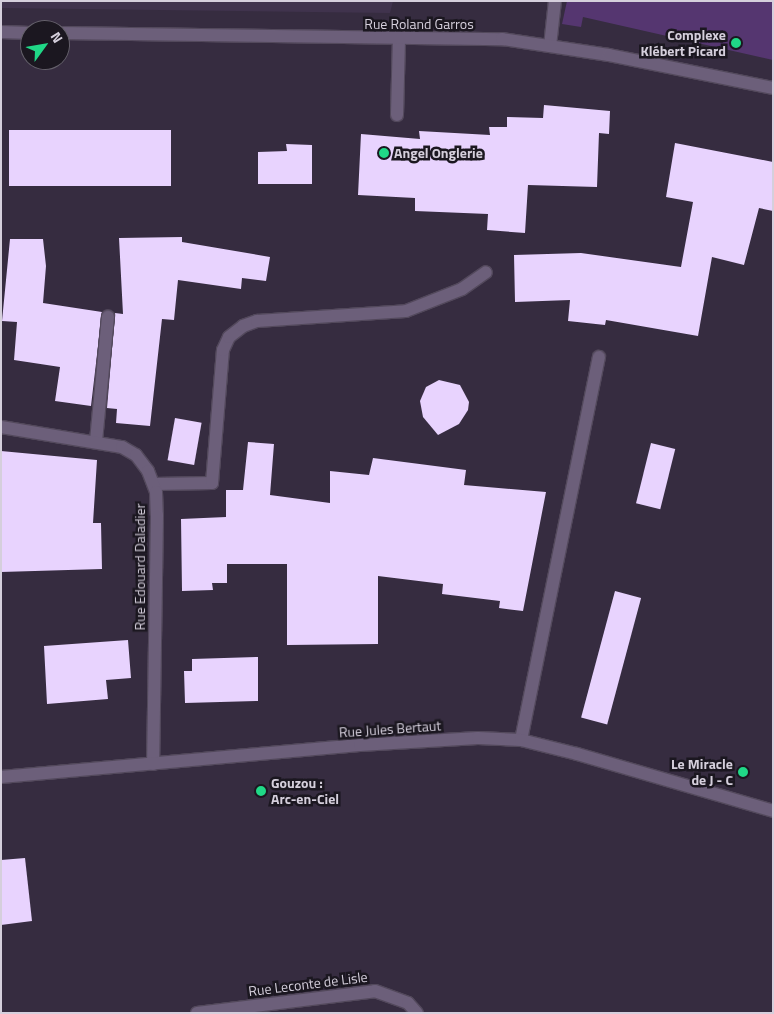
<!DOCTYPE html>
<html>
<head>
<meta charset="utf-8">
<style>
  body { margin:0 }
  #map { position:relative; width:774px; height:1014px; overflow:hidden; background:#362c40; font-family:"Titillium Web",sans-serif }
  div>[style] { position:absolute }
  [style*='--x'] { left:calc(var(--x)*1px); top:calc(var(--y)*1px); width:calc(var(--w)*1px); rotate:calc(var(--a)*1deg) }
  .built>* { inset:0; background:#40334d }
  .green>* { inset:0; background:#553670 }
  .building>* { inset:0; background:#e8d3fe; transform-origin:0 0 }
  .roads { filter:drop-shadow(1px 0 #53495c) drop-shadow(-1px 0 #53495c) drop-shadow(0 1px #53495c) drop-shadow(0 -1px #53495c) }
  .lane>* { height:12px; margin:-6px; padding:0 6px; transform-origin:6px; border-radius:6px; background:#6c5f7a }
  .street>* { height:12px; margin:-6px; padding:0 6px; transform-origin:6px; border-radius:6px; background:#6c5f7a }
  .dots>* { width:14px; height:14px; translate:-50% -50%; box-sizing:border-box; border:2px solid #1b1720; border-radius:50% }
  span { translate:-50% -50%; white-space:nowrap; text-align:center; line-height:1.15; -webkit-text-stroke:5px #1b1720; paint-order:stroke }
  .street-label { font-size:14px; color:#d5cfdc }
  .poi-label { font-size:14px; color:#d5cfdc; font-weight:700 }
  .right { translate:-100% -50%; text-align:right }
  .left { translate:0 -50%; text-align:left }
  .frame { position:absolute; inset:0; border:2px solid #d5cfdc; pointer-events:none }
  .north { position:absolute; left:20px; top:20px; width:50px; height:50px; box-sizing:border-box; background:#1b1720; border:1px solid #65616b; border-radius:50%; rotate:58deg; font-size:14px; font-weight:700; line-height:20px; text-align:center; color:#d5cfdc }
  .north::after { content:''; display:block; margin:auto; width:18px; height:22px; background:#20d887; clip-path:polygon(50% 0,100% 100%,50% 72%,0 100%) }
</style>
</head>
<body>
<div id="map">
  <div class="built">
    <i style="clip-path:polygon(1px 1px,393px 1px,390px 13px,1px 8px)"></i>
  </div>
  <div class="green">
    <i style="clip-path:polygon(567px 1px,773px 1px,773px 60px,583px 17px,581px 27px,562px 24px)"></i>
  </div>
  <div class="building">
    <i style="clip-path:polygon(544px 105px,610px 111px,609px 134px,599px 133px,597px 187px,528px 185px,525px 233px,487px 230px,488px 214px,415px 211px,415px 198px,358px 195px,361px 134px,420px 139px,419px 131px,490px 135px,489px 127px,507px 127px,507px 117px,543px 118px)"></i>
    <i style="left:9px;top:130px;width:162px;height:56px"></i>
    <i style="clip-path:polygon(675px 143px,773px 162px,773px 211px,759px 208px,744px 265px,712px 257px,698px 336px,606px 320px,605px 325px,568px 321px,570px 300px,515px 302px,514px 255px,581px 253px,681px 267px,693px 202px,666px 197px)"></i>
    <i style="clip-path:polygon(286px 144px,312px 145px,312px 184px,258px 184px,258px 152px,287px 151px)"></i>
    <i style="clip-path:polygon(182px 237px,182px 242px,270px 257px,266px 281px,242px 278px,241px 289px,178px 280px,174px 320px,162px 319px,150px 426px,116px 423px,117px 409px,107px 408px,115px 313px,123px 314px,119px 238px)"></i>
    <i style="clip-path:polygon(10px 239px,43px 239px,46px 266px,43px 303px,102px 312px,91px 406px,55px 401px,60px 367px,14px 360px,17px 322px,2px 321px)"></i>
    <i style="clip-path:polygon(439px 380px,460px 385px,469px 402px,468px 410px,459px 424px,438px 435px,423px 417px,420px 401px,426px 387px)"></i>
    <i style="left:175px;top:418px;width:27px;height:43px;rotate:10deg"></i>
    <i style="clip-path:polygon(248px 442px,274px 444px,270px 495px,330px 503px,330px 471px,369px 475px,373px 458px,466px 470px,464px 485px,546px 492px,523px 611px,499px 608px,500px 601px,442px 594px,443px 584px,378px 576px,378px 644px,287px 645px,287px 564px,227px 564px,227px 583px,212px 583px,213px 590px,182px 591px,181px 519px,226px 517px,226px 490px,243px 490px)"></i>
    <i style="left:651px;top:443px;width:25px;height:62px;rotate:14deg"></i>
    <i style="clip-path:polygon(1px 451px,97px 460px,93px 523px,101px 523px,102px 569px,1px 572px)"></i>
    <i style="left:615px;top:591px;width:27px;height:131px;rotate:15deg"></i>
    <i style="clip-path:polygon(128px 640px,131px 678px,106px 680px,108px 699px,47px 704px,44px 646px)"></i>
    <i style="clip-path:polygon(258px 657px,258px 701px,185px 703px,184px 671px,192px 671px,192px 659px)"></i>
    <i style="clip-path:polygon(25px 858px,32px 921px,1px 925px,1px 860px)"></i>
  </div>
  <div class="roads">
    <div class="lane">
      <i style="--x:550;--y:46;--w:45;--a:-83.7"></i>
      <i style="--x:397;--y:115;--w:76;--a:-88.5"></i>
      <i style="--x:96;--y:441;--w:125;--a:-84.5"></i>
      <i style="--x:154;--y:484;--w:58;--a:-1"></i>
      <i style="--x:212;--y:483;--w:133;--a:-85.3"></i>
      <i style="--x:223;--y:350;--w:14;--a:-65"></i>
      <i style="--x:229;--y:337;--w:18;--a:-38"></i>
      <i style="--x:243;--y:326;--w:15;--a:-20"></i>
      <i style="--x:257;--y:321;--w:149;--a:-3.8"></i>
      <i style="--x:406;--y:311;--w:60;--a:-21.4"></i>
      <i style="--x:462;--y:289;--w:29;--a:-35"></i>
    </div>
    <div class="street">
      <i style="--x:1;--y:32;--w:29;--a:2"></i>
      <i style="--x:60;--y:33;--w:442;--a:0.8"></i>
      <i style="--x:502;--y:39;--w:108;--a:8.5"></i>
      <i style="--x:609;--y:55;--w:167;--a:11.4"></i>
      <i style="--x:1;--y:427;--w:123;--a:9.4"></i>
      <i style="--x:122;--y:447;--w:16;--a:30"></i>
      <i style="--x:136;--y:455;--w:20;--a:53"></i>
      <i style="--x:148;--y:471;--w:22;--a:69"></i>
      <i style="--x:156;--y:492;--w:23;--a:88"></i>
      <i style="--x:157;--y:515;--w:249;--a:90.9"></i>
      <i style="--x:521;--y:740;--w:391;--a:-78.5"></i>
      <i style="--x:1;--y:777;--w:360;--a:-5.1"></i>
      <i style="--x:360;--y:745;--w:118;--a:-3.4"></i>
      <i style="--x:478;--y:738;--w:43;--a:2.7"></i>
      <i style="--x:521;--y:740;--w:58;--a:14"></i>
      <i style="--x:577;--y:754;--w:204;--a:16.2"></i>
      <i style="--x:197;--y:1013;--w:179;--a:-7"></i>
      <i style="--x:375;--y:991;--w:35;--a:20"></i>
      <i style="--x:408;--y:1003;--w:13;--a:48"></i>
    </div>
  </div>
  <div class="dots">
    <i style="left:736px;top:43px;background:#20d887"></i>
    <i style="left:384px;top:153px;background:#20d887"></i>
    <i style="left:743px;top:772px;background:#20d887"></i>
    <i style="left:261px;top:791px;background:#20d887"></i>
  </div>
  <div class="street-label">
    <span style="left:419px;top:24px">Rue Roland Garros</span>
    <span style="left:140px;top:567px;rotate:-90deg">Rue Edouard Daladier</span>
    <span style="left:390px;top:729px;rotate:-4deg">Rue Jules Bertaut</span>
    <span style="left:308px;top:984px;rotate:-7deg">Rue Leconte de Lisle</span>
  </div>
  <div class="poi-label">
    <span class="right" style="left:726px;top:43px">Complexe<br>Klébert Picard</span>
    <span class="left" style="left:394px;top:153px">Angel Onglerie</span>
    <span class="right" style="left:733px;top:772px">Le Miracle<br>de J - C</span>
    <span class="left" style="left:271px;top:791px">Gouzou :<br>Arc-en-Ciel</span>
  </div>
  <div class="frame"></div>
  <div class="north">N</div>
</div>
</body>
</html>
